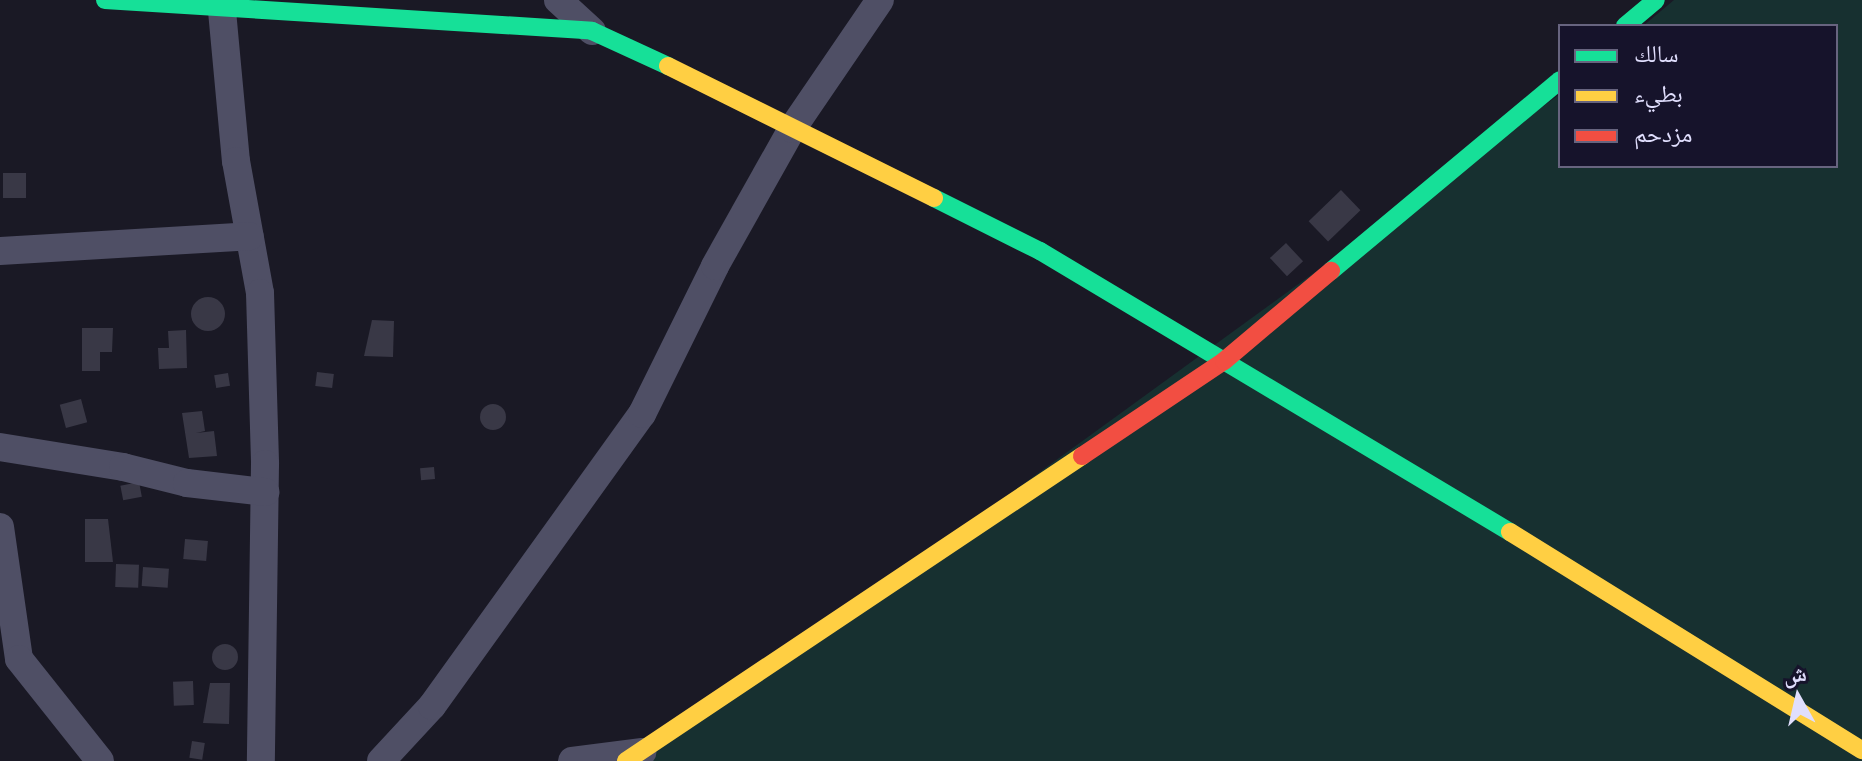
<!DOCTYPE html>
<html>
<head>
<meta charset="utf-8">
<style>
  body { margin:0 }
  #map { position:relative; width:1862px; height:761px; overflow:hidden; background:#1a1925; font-family:"Open Sans","Noto Naskh Arabic",sans-serif }
  div>[style] { position:absolute }
  [style*='--x'] { left:calc(var(--x)*1px); top:calc(var(--y)*1px); width:calc(var(--w)*1px); rotate:calc(var(--a)*1deg) }
  .green>* { inset:0; background:#173030 }
  .building>* { inset:0; background:#393846; transform-origin:0 0 }
  .round { border-radius:50% }
  .street>* { height:28px; margin:-14px; padding:0 14px; transform-origin:14px; border-radius:14px; background:#4f4f65 }
  .fast>* { height:18px; margin:-9px; padding:0 9px; transform-origin:9px; border-radius:9px; background:#16e098 }
  .slow>* { height:18px; margin:-9px; padding:0 9px; transform-origin:9px; border-radius:9px; background:#ffcf43 }
  .jam>* { height:18px; margin:-9px; padding:0 9px; transform-origin:9px; border-radius:9px; background:#f24e42 }
  span { translate:-50% -50%; white-space:nowrap; text-align:center; line-height:1.15; -webkit-text-stroke:7px #16132b; paint-order:stroke }
  .legend { position:absolute; left:1558px; top:24px; width:280px; height:144px; box-sizing:border-box; background:#16132b; border:2px solid #67647f; margin:0; padding:10px 14px; list-style:none; font-size:24px; color:#e0defd }
  .legend li { display:flex; align-items:center; gap:16px; height:40px }
  .legend b { width:40px; border:2px solid #67647f }
  .north { position:absolute; left:1758px; top:657px; width:80px; height:80px; -webkit-text-stroke:6px #16132b; paint-order:stroke; rotate:352deg; font-size:22px; font-weight:700; line-height:32px; text-align:center; color:#e0defd }
  .north::after { content:''; display:block; margin:auto; width:28px; height:36px; background:#e0defd; clip-path:polygon(50% 0,100% 100%,50% 72%,0 100%) }
</style>
</head>
<body>
<div id="map">
  <div class="green">
    <i style="clip-path:polygon(1674px 0,1862px 0,1862px 761px,642px 761px,1560px 94px,1560px 166px,1836px 166px,1836px 26px,1643px 26px)"></i>
  </div>
  <div class="building">
    <i style="left:3px;top:173px;width:23px;height:25px"></i>
    <i style="left:1341px;top:190px;width:28px;height:45px;rotate:46deg"></i>
    <i style="left:1286px;top:243px;width:25px;height:22px;rotate:47deg"></i>
    <i class="round" style="left:191px;top:297px;width:34px;height:34px"></i>
    <i style="clip-path:polygon(372px 320px,394px 321px,393px 357px,364px 356px)"></i>
    <i style="clip-path:polygon(82px 328px,113px 328px,112px 352px,100px 352px,100px 371px,82px 371px)"></i>
    <i style="clip-path:polygon(186px 330px,187px 368px,159px 369px,158px 348px,169px 348px,168px 331px)"></i>
    <i style="left:317px;top:372px;width:17px;height:14px;rotate:7deg"></i>
    <i style="left:228px;top:373px;width:13px;height:14px;rotate:81deg"></i>
    <i style="left:81px;top:399px;width:24px;height:22px;rotate:75deg"></i>
    <i class="round" style="left:480px;top:404px;width:26px;height:26px"></i>
    <i style="clip-path:polygon(202px 411px,205px 431px,196px 433px,214px 431px,217px 456px,189px 458px,182px 413px)"></i>
    <i style="left:434px;top:467px;width:12px;height:14px;rotate:85deg"></i>
    <i style="left:139px;top:482px;width:15px;height:19px;rotate:79deg"></i>
    <i style="clip-path:polygon(85px 519px,108px 519px,113px 562px,85px 562px)"></i>
    <i style="left:185px;top:539px;width:23px;height:20px;rotate:5deg"></i>
    <i style="left:116px;top:564px;width:23px;height:23px;rotate:2deg"></i>
    <i style="left:143px;top:567px;width:26px;height:19px;rotate:4deg"></i>
    <i class="round" style="left:212px;top:644px;width:26px;height:26px"></i>
    <i style="left:193px;top:681px;width:24px;height:20px;rotate:88deg"></i>
    <i style="clip-path:polygon(210px 683px,230px 683px,229px 724px,203px 723px)"></i>
    <i style="left:192px;top:741px;width:13px;height:17px;rotate:9deg"></i>
  </div>
  <div class="street">
    <i style="--x:221;--y:0;--w:162;--a:84.7"></i>
    <i style="--x:236;--y:161;--w:134;--a:79.7"></i>
    <i style="--x:260;--y:293;--w:171;--a:88.3"></i>
    <i style="--x:265;--y:464;--w:297;--a:90.8"></i>
    <i style="--x:558;--y:0;--w:46;--a:42.4"></i>
    <i style="--x:0;--y:251;--w:250;--a:-3.4"></i>
    <i style="--x:0;--y:447;--w:125;--a:9.2"></i>
    <i style="--x:123;--y:467;--w:66;--a:14"></i>
    <i style="--x:187;--y:483;--w:79;--a:6.6"></i>
    <i style="--x:0;--y:527;--w:133;--a:81.8"></i>
    <i style="--x:19;--y:659;--w:130;--a:51.5"></i>
    <i style="--x:381;--y:761;--w:75;--a:-47.2"></i>
    <i style="--x:432;--y:706;--w:360;--a:-54.3"></i>
    <i style="--x:642;--y:414;--w:165;--a:-63.7"></i>
    <i style="--x:715;--y:266;--w:157;--a:-60.7"></i>
    <i style="--x:792;--y:129;--w:156;--a:-55.7"></i>
    <i style="--x:572;--y:761;--w:71;--a:-7.3"></i>
  </div>
  <div class="fast">
    <i style="--x:105;--y:0;--w:488;--a:3.6"></i>
    <i style="--x:592;--y:31;--w:84;--a:24.7"></i>
    <i style="--x:1625;--y:26;--w:40;--a:-40"></i>
    <i style="--x:934;--y:198;--w:119;--a:26.6"></i>
    <i style="--x:1040;--y:251;--w:548;--a:30.87"></i>
    <i style="--x:1331;--y:271;--w:298;--a:-39.8"></i>
  </div>
  <div class="slow">
    <i style="--x:668;--y:66;--w:297;--a:26.4"></i>
    <i style="--x:1510;--y:532;--w:414;--a:31.8"></i>
    <i style="--x:626;--y:761;--w:549;--a:-33.78"></i>
  </div>
  <div class="jam">
    <i style="--x:1082;--y:456;--w:171;--a:-33.8"></i>
    <i style="--x:1224;--y:361;--w:140;--a:-40.1"></i>
  </div>
  <ul class="legend">
  <li><b style="height:10px;background:#16e098"></b>سالك</li>
  <li><b style="height:10px;background:#ffcf43"></b>بطيء</li>
  <li><b style="height:10px;background:#f24e42"></b>مزدحم</li>
  </ul>
  <div class="north">ش</div>
</div>
</body>
</html>
